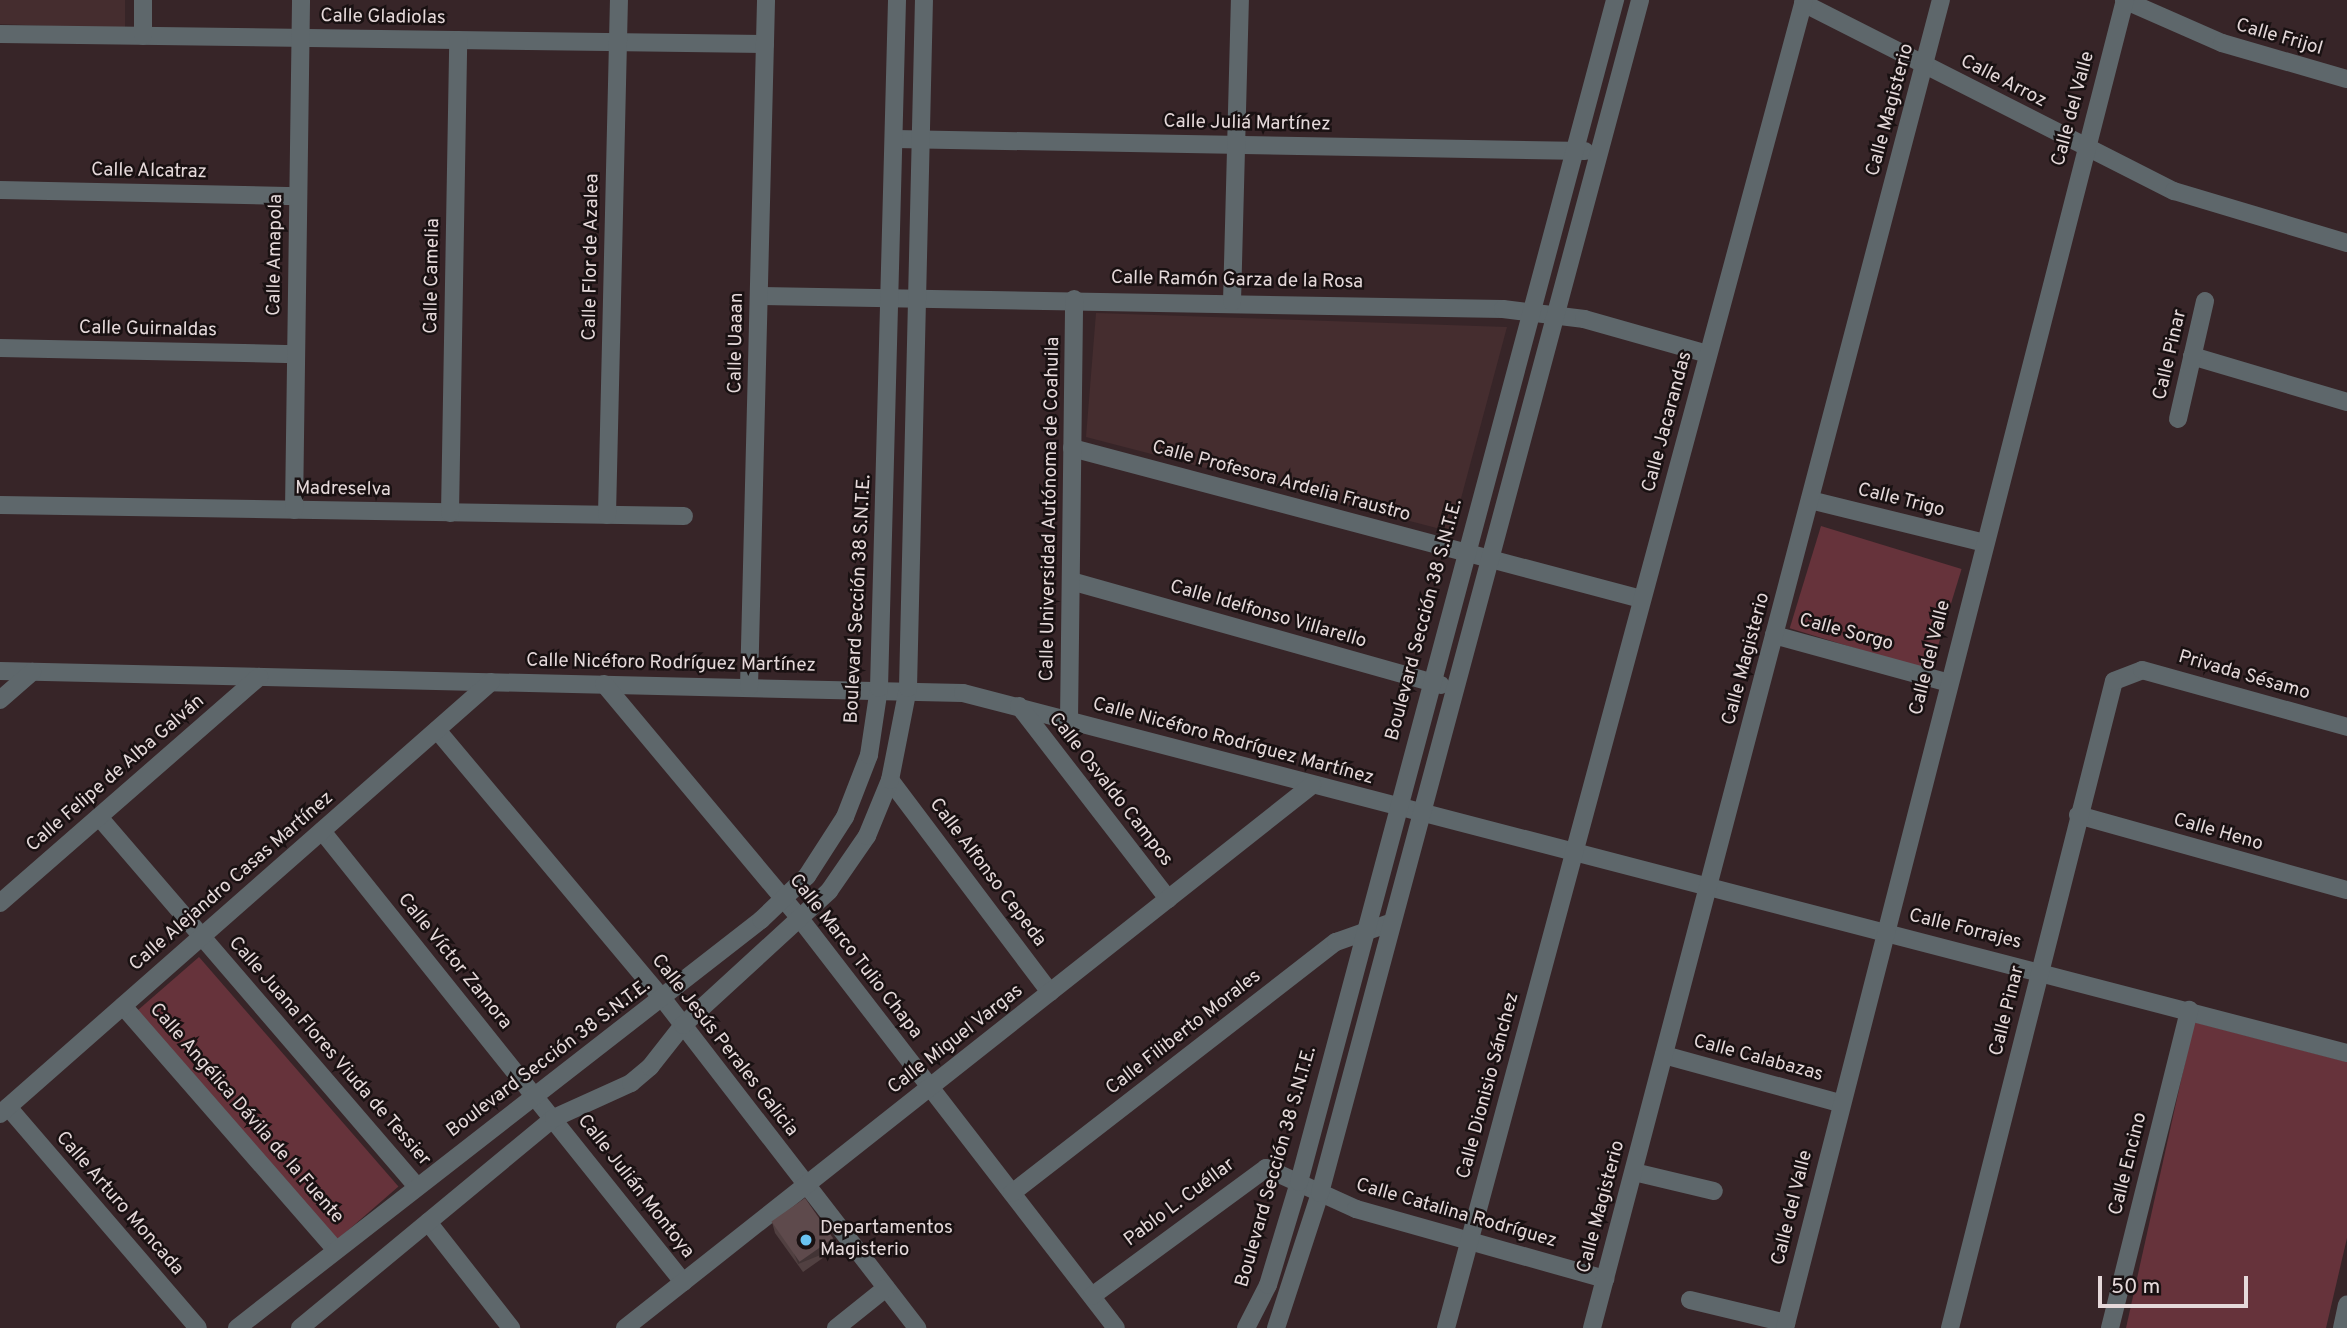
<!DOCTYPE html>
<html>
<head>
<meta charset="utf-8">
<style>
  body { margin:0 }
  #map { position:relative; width:2347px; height:1328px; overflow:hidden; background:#372528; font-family:Overpass,sans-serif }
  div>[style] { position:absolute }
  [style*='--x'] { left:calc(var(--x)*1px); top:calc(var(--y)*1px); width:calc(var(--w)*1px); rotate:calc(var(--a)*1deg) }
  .built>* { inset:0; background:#452d2f }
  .green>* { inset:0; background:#66333b; transform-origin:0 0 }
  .street>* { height:18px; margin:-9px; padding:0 9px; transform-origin:9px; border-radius:9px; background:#5e676b }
  .wall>* { inset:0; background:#514041 }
  .shaded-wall>* { inset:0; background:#423435; transform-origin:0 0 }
  .building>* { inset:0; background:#5e4a4c; transform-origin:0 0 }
  .dots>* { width:19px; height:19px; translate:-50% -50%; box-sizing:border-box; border:4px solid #191112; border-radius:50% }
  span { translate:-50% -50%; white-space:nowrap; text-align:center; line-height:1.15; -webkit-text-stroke:5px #191112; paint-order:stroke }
  .street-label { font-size:19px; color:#e5d9da }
  .poi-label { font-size:19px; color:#e5d9da }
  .left { translate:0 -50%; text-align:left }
  .scale { position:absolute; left:2098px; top:1276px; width:150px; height:32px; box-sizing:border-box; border:4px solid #e5d9da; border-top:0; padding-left:9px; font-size:21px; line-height:24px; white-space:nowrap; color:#e5d9da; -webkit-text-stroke:5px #191112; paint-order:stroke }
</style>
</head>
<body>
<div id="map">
  <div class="built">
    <i style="clip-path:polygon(0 0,125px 0,125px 29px,0 24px)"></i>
    <i style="clip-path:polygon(1096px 313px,1507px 327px,1452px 532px,1086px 437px)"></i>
  </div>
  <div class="green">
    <i style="left:1821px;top:526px;width:147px;height:107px;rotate:17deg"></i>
    <i style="left:199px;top:957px;width:304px;height:83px;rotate:49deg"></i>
    <i style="clip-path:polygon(2194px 1022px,2347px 1062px,2347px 1238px,2326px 1328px,2126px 1328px)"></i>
  </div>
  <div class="street">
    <i style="--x:2124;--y:0;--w:107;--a:23.7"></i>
    <i style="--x:2222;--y:43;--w:130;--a:16.1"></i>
    <i style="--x:1803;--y:3;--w:416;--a:26.9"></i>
    <i style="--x:2174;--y:191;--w:181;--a:16.7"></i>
    <i style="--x:0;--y:34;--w:765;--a:0.75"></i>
    <i style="--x:143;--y:36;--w:36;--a:-90"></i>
    <i style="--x:895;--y:139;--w:690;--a:1"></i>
    <i style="--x:0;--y:190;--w:298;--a:1.2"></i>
    <i style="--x:760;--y:296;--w:743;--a:1"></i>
    <i style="--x:1503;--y:309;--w:82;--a:7"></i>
    <i style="--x:1584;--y:319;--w:129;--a:15.8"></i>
    <i style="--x:1232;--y:302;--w:302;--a:-88.5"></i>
    <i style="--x:0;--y:348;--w:296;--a:1.2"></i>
    <i style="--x:2192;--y:356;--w:162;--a:16.5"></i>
    <i style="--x:2178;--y:419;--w:121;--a:-77.1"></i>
    <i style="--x:1072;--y:448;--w:589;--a:14.86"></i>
    <i style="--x:1810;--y:500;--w:176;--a:13.8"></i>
    <i style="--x:0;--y:505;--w:684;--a:0.92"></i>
    <i style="--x:294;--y:510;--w:510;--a:-89.21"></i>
    <i style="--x:450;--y:513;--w:473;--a:-89"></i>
    <i style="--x:607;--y:515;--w:515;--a:-88.67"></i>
    <i style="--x:1071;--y:581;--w:384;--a:15.7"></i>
    <i style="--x:1774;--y:635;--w:178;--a:15.3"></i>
    <i style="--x:0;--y:671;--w:963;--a:1.31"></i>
    <i style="--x:963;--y:693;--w:1430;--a:14.58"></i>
    <i style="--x:604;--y:684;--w:307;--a:50.1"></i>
    <i style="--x:801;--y:920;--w:515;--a:52.33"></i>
    <i style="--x:749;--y:687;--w:687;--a:-88.58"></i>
    <i style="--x:0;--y:700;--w:43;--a:-41.2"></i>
    <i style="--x:1019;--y:706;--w:244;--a:52.3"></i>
    <i style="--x:1069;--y:720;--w:421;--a:-89.3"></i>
    <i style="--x:437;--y:730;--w:351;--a:50"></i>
    <i style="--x:663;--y:999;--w:416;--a:52.3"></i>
    <i style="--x:890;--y:780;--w:266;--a:53"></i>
    <i style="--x:2078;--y:815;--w:279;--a:15.6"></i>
    <i style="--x:99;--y:817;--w:488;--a:49.3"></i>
    <i style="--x:322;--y:831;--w:578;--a:51.32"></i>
    <i style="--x:0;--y:903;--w:344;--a:-41.1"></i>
    <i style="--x:123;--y:1006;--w:324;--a:48.9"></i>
    <i style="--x:1664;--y:1055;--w:182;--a:15.3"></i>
    <i style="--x:8;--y:1107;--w:291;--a:49.3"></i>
    <i style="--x:0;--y:1114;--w:654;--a:-41.34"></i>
    <i style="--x:1634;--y:1172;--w:82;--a:13.4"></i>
    <i style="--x:1012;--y:1193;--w:410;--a:-37.8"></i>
    <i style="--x:1336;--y:942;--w:57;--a:-19.4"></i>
    <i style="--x:428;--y:1222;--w:135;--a:51.9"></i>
    <i style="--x:1092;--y:1296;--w:216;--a:-36.3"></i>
    <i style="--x:1266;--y:1168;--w:99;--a:24.5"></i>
    <i style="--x:1356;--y:1209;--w:259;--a:15.7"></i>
    <i style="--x:1690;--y:1300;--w:99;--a:13.5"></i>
    <i style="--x:237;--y:1328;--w:664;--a:-37.91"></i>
    <i style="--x:761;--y:920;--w:64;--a:-43.7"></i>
    <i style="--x:807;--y:876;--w:70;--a:-57.2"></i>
    <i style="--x:845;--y:817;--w:66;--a:-68.8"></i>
    <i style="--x:869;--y:755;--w:68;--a:-81.5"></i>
    <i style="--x:879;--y:688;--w:688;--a:-88.5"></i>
    <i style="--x:300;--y:1328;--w:330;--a:-39.6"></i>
    <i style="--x:554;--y:1118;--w:85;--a:-24.4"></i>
    <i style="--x:631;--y:1083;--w:25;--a:-40"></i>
    <i style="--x:650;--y:1067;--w:53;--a:-51.8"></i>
    <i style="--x:683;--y:1025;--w:198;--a:-42.5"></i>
    <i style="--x:829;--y:891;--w:67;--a:-55.4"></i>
    <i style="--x:867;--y:836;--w:61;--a:-67.7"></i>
    <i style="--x:890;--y:780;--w:94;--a:-78.9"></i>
    <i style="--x:908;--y:688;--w:688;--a:-88.67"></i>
    <i style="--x:625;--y:1328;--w:876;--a:-38.32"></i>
    <i style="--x:836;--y:1328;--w:64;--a:-38.7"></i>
    <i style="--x:1246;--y:1328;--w:48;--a:-62.9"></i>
    <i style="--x:1268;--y:1285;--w:108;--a:-73.2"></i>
    <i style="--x:1299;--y:1182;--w:1224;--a:-75.03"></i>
    <i style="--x:1276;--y:1328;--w:142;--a:-71.9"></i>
    <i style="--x:1320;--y:1193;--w:1235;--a:-74.98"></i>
    <i style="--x:1446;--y:1328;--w:1375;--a:-74.91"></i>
    <i style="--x:1592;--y:1328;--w:1373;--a:-75.28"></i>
    <i style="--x:1785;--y:1328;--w:1371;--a:-75.64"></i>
    <i style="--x:1950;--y:1328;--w:667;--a:-75.78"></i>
    <i style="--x:2114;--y:681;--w:30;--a:-21"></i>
    <i style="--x:2142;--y:670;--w:213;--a:15.5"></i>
    <i style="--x:2110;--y:1328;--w:328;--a:-76"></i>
    <i style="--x:2342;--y:1328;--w:24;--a:-78"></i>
  </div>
  <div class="wall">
    <i style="clip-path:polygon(772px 1222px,837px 1248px,803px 1272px,775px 1233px)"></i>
  </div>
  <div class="shaded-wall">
    <i style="left:833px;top:1238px;width:11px;height:42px;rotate:68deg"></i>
  </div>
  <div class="building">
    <i style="left:805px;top:1198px;width:49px;height:41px;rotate:55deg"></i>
  </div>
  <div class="dots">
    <i style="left:806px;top:1240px;background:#6ac3f1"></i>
  </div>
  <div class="street-label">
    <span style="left:383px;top:18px;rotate:1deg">Calle Gladiolas</span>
    <span style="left:2279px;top:38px;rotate:16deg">Calle Frijol</span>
    <span style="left:2003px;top:82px;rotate:27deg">Calle Arroz</span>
    <span style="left:2074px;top:109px;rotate:-75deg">Calle del Valle</span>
    <span style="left:1891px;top:110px;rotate:-75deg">Calle Magisterio</span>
    <span style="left:1247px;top:124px;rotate:1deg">Calle Juliá Martínez</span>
    <span style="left:149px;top:172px;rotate:1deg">Calle Alcatraz</span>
    <span style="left:276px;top:255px;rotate:-89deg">Calle Amapola</span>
    <span style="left:592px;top:257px;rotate:-89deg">Calle Flor de Azalea</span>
    <span style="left:433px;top:276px;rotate:-89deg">Calle Camelia</span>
    <span style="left:1237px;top:281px;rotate:1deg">Calle Ramón Garza de la Rosa</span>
    <span style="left:148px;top:330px;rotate:1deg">Calle Guirnaldas</span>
    <span style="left:737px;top:343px;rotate:-89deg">Calle Uaaan</span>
    <span style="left:2171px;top:355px;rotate:-77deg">Calle Pinar</span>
    <span style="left:1668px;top:422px;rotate:-75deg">Calle Jacarandas</span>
    <span style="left:1281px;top:482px;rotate:15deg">Calle Profesora Ardelia Fraustro</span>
    <span style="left:343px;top:490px;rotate:1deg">Madreselva</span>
    <span style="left:1901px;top:501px;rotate:14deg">Calle Trigo</span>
    <span style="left:1051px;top:509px;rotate:-89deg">Calle Universidad Autónoma de Coahuila</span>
    <span style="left:859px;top:599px;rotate:-87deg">Boulevard Sección 38 S.N.T.E.</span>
    <span style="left:1268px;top:615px;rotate:16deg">Calle Idelfonso Villarello</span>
    <span style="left:1425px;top:620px;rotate:-75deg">Boulevard Sección 38 S.N.T.E.</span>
    <span style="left:1846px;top:633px;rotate:15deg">Calle Sorgo</span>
    <span style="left:1931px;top:658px;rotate:-76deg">Calle del Valle</span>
    <span style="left:1747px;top:659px;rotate:-75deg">Calle Magisterio</span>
    <span style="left:671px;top:664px;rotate:1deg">Calle Nicéforo Rodríguez Martínez</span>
    <span style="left:2244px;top:676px;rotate:16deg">Privada Sésamo</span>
    <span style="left:1233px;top:742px;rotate:15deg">Calle Nicéforo Rodríguez Martínez</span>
    <span style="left:116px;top:774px;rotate:-41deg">Calle Felipe de Alba Galván</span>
    <span style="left:1110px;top:790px;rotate:52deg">Calle Osvaldo Campos</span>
    <span style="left:2218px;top:833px;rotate:16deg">Calle Heno</span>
    <span style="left:987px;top:873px;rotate:53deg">Calle Alfonso Cepeda</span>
    <span style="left:232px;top:882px;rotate:-41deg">Calle Alejandro Casas Martínez</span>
    <span style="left:1965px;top:930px;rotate:14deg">Calle Forrajes</span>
    <span style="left:855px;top:957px;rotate:52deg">Calle Marco Tulio Chapa</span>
    <span style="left:454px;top:962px;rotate:51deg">Calle Víctor Zamora</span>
    <span style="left:2008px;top:1011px;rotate:-76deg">Calle Pinar</span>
    <span style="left:1184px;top:1033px;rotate:-38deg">Calle Filiberto Morales</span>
    <span style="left:956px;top:1040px;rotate:-38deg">Calle Miguel Vargas</span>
    <span style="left:724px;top:1046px;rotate:52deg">Calle Jesús Perales Galicia</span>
    <span style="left:329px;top:1052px;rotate:49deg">Calle Juana Flores Viuda de Tessier</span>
    <span style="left:549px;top:1059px;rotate:-37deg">Boulevard Sección 38 S.N.T.E.</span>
    <span style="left:1758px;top:1059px;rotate:15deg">Calle Calabazas</span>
    <span style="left:1489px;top:1086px;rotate:-75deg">Calle Dionisio Sánchez</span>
    <span style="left:246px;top:1114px;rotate:49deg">Calle Angélica Dávila de la Fuente</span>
    <span style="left:2129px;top:1164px;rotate:-76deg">Calle Encino</span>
    <span style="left:1277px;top:1167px;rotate:-74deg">Boulevard Sección 38 S.N.T.E.</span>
    <span style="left:635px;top:1187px;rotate:52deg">Calle Julián Montoya</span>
    <span style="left:1180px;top:1203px;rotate:-37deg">Pablo L. Cuéllar</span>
    <span style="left:119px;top:1204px;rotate:49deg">Calle Arturo Moncada</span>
    <span style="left:1602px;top:1207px;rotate:-75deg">Calle Magisterio</span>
    <span style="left:1793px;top:1208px;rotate:-76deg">Calle del Valle</span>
    <span style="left:1456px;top:1214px;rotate:16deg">Calle Catalina Rodríguez</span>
  </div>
  <div class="poi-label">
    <span class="left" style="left:820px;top:1240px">Departamentos<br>Magisterio</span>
  </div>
  <div class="scale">50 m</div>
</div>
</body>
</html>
